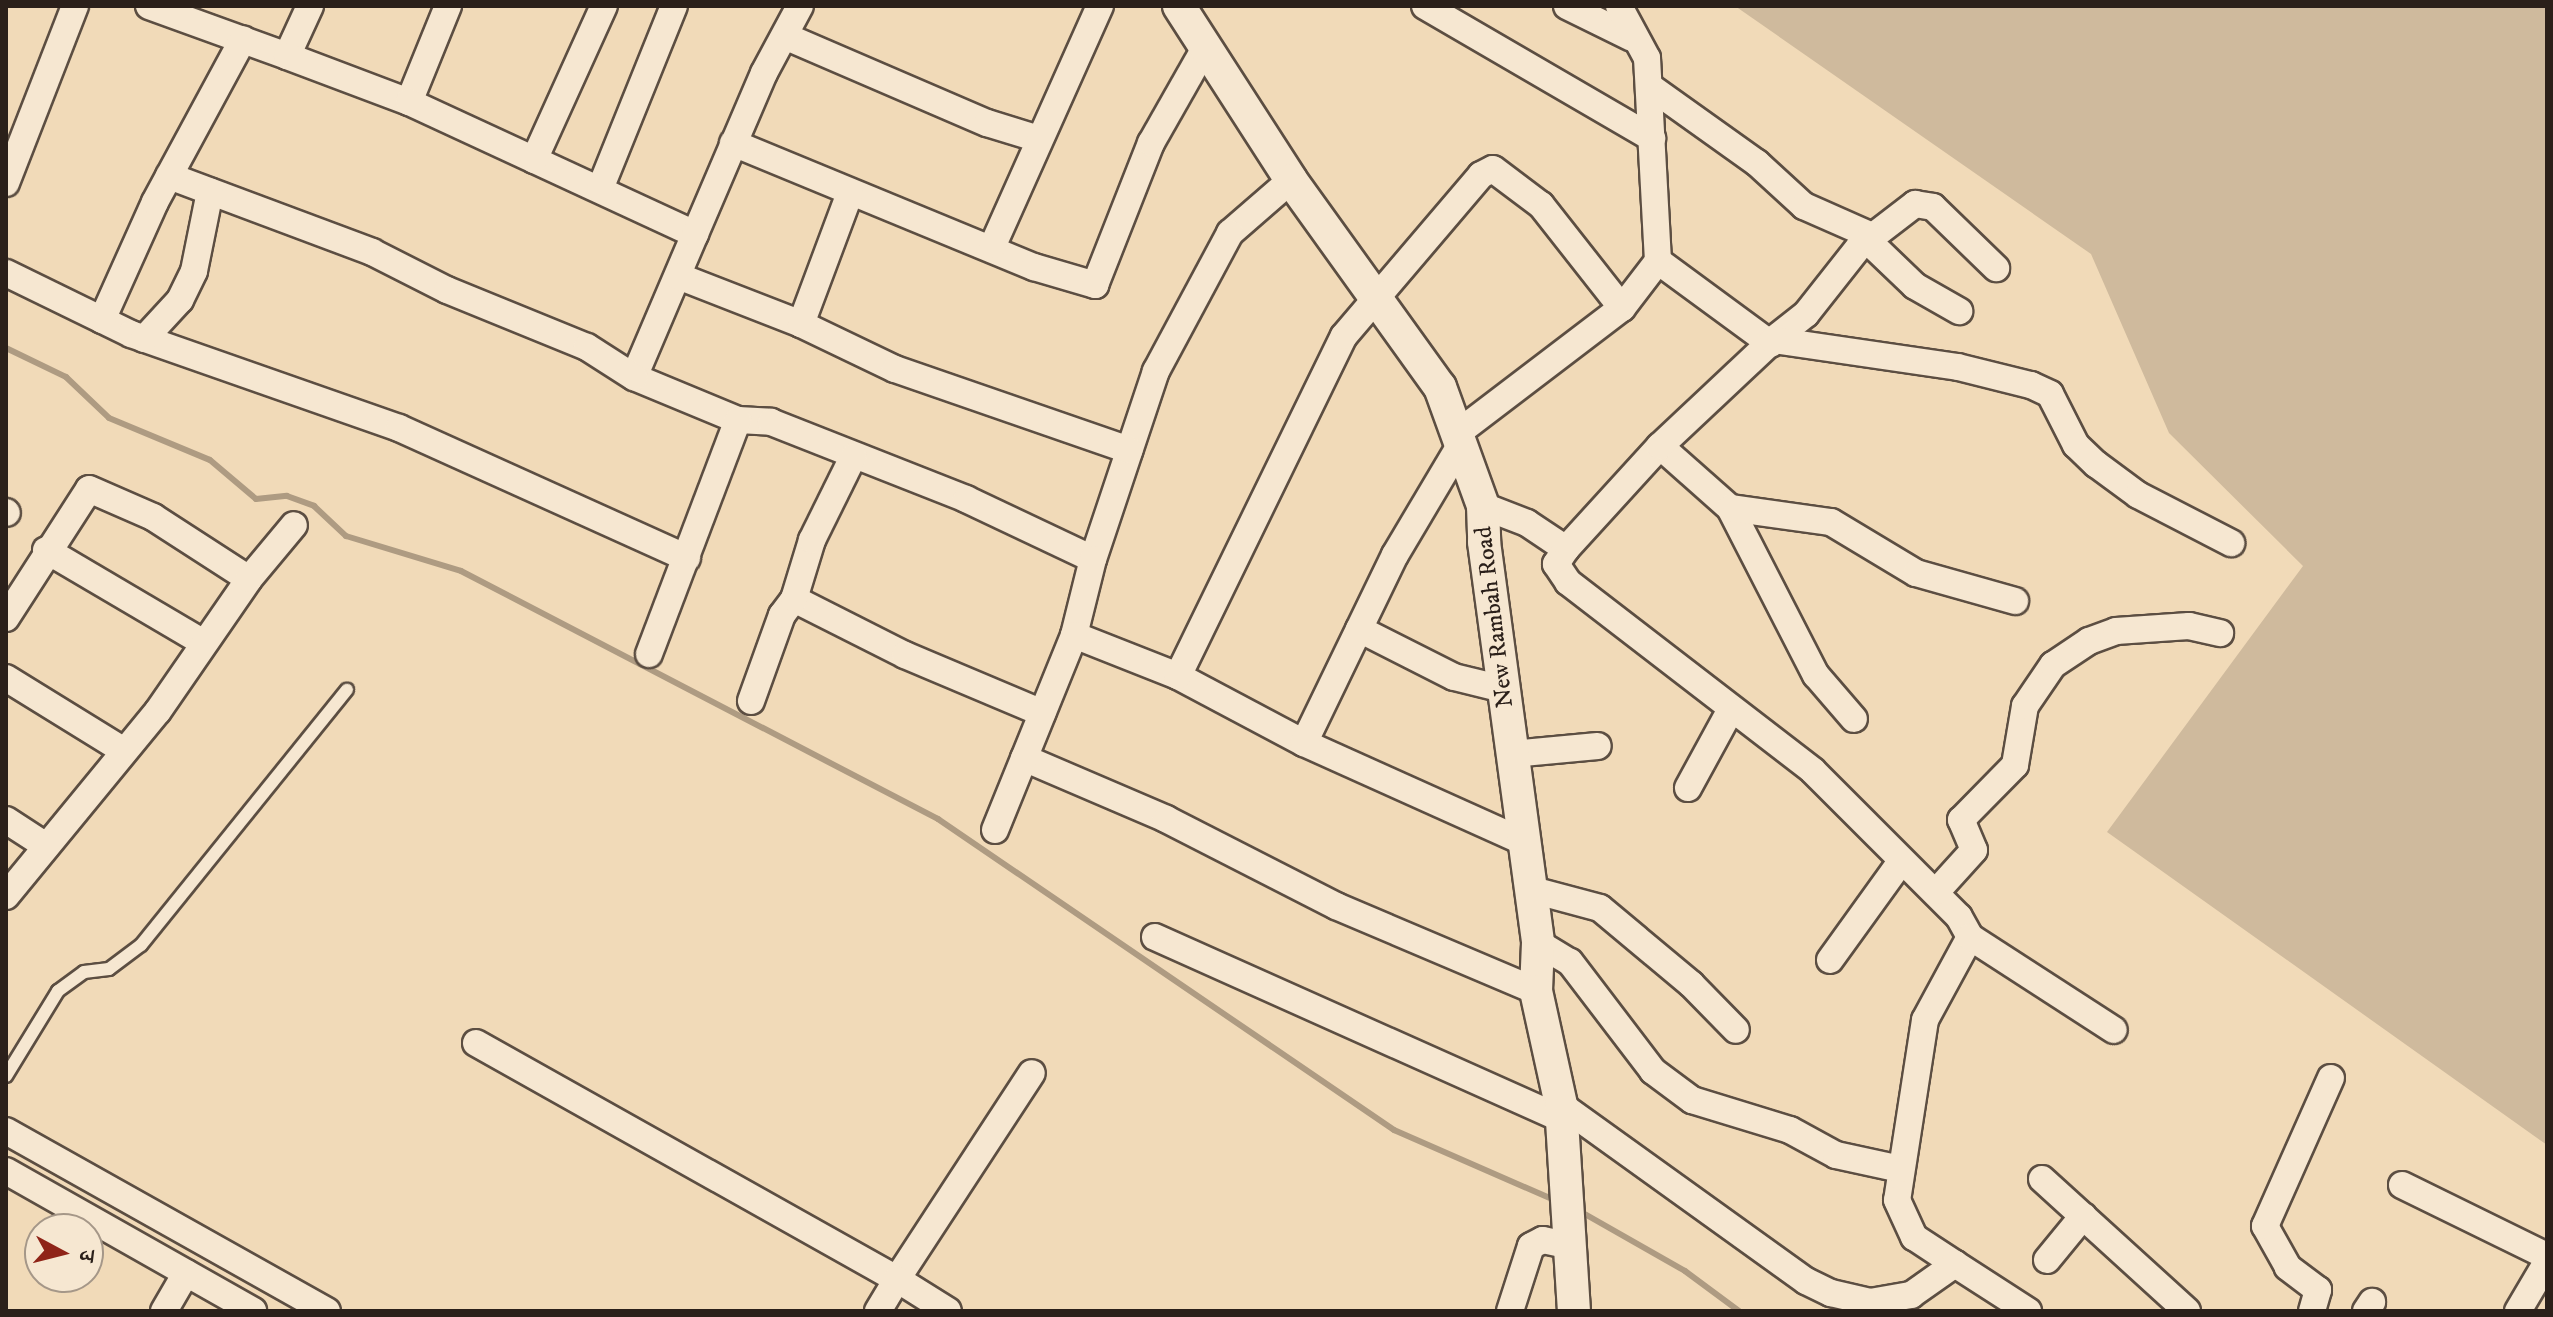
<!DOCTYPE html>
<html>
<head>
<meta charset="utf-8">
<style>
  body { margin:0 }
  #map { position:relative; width:2553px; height:1317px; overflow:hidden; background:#f1dab8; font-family:"IM FELL DW Pica","Noto Serif Devanagari",serif }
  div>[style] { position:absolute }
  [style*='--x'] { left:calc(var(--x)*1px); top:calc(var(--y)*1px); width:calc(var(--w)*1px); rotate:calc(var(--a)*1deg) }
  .green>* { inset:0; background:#cfba9d }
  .stream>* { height:6px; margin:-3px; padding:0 3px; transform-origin:3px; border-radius:3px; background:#ae9b82 }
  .roads { filter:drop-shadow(2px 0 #5c4e42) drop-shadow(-2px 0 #5c4e42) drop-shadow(0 2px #5c4e42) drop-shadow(0 -2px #5c4e42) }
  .service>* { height:12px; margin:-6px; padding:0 6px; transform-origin:6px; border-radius:6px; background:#f6e7d1 }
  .minor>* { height:26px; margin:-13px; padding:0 13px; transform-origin:13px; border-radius:13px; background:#f6e7d1 }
  .tertiary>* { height:32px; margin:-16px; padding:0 16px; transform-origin:16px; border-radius:16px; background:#f6e7d1 }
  span { translate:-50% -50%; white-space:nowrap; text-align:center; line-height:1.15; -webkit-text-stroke:6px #f6e7d1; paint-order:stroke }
  .street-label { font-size:24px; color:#2b201a }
  .frame { position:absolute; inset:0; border:8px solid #2b201a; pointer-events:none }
  .north { position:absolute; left:24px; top:1213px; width:80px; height:80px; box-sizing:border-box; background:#f6e7d1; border:2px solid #a59788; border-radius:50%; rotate:97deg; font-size:22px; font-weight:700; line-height:32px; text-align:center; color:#2b201a }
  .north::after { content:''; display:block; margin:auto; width:28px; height:36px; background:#8f2418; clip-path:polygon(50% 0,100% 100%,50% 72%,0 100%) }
</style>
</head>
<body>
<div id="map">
  <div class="green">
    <i style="clip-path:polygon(1735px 6px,2547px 6px,2547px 1145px,2107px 832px,2303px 566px,2169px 433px,2091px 254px)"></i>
  </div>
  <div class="stream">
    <i style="--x:6;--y:348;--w:67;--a:25.8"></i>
    <i style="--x:66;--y:377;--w:59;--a:43.6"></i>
    <i style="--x:109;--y:418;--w:109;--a:22.6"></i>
    <i style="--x:210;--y:460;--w:60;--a:40.3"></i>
    <i style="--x:256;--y:499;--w:31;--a:-6"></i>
    <i style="--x:287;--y:496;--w:29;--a:20"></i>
    <i style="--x:314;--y:506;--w:44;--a:43.2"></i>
    <i style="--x:346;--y:536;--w:120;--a:16.9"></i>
    <i style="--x:461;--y:571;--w:538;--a:27.47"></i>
    <i style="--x:938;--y:819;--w:552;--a:34.29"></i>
    <i style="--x:1394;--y:1130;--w:180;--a:23.6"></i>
    <i style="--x:1576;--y:1209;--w:125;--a:29.6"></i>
    <i style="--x:1685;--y:1271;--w:67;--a:36.5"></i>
  </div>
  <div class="roads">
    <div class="service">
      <i style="--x:6;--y:1076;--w:100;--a:-58.5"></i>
      <i style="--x:58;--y:991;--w:32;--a:-36"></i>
      <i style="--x:84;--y:972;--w:25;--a:-7"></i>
      <i style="--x:109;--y:969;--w:40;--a:-37"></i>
      <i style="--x:141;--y:945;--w:328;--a:-51.1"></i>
    </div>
    <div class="minor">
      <i style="--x:149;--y:6;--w:147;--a:19.9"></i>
      <i style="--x:310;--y:6;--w:55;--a:114.7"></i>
      <i style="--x:287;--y:56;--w:130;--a:20.7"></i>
      <i style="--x:409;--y:102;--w:104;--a:-67.9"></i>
      <i style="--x:1425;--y:6;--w:263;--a:30.2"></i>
      <i style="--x:1567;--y:6;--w:72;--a:26.2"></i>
      <i style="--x:787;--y:37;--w:218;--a:23.3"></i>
      <i style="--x:987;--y:123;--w:54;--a:17.1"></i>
      <i style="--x:1649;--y:86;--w:133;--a:35.5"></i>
      <i style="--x:1757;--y:163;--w:64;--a:42.5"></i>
      <i style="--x:1804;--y:206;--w:74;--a:23.8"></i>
      <i style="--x:409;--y:102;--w:315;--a:24.8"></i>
      <i style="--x:695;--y:234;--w:155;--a:113.1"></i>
      <i style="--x:634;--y:377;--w:113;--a:22.5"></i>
      <i style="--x:738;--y:420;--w:33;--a:3"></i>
      <i style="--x:771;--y:422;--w:210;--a:21.5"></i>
      <i style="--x:966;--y:499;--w:140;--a:25.3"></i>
      <i style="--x:733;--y:143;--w:326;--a:22.4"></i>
      <i style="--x:1034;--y:267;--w:64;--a:16.4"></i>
      <i style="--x:1095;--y:285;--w:153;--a:-68.5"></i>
      <i style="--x:1151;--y:143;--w:112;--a:-60.4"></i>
      <i style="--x:534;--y:160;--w:169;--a:-65.6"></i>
      <i style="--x:169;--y:176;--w:217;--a:20.5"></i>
      <i style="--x:372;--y:252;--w:84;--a:26.9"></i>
      <i style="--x:447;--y:290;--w:151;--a:22.2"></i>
      <i style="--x:587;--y:347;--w:56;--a:32.6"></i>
      <i style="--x:1291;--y:180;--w:81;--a:139"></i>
      <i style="--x:1230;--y:233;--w:157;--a:118.2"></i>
      <i style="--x:1156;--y:371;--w:198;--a:108.5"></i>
      <i style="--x:1093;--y:559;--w:78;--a:104"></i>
      <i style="--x:1074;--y:635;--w:112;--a:21.5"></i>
      <i style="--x:1178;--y:676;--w:143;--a:28"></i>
      <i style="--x:1304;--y:743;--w:241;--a:24.2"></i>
      <i style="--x:6;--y:183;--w:190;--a:-68.7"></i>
      <i style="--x:600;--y:189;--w:197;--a:-68"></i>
      <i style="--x:695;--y:234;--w:175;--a:-66.8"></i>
      <i style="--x:764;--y:73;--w:76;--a:-61.8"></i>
      <i style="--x:1867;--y:240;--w:66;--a:43.8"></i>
      <i style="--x:1915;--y:286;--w:51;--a:29.6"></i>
      <i style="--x:993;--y:245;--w:262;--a:-65.9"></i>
      <i style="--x:1658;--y:261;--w:140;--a:36.3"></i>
      <i style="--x:6;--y:273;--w:139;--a:26"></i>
      <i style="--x:131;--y:334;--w:284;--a:19.3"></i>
      <i style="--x:399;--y:428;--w:316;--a:24.3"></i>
      <i style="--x:678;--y:276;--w:132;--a:21.3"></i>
      <i style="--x:801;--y:324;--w:104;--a:25.6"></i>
      <i style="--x:895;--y:369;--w:248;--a:19.1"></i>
      <i style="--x:102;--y:320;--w:129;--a:-65.8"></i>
      <i style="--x:155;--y:202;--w:185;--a:-61.6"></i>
      <i style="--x:801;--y:324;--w:140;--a:-69.5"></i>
      <i style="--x:144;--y:339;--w:53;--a:-47.3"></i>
      <i style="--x:180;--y:300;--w:32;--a:-64"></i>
      <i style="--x:194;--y:271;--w:81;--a:-78.6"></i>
      <i style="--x:1773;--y:340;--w:42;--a:-38.2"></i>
      <i style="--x:1806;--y:314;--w:85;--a:-51.7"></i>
      <i style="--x:1859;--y:247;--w:71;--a:-37.5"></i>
      <i style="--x:1915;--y:204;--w:18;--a:9"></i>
      <i style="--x:1933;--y:207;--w:88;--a:44.1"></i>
      <i style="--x:1459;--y:432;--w:205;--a:-37.3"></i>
      <i style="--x:1622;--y:308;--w:59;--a:-52.5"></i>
      <i style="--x:1658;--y:261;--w:203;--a:-93.1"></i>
      <i style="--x:1647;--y:58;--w:59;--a:-118.3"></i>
      <i style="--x:1660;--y:446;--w:94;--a:41.5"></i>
      <i style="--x:1730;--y:508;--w:188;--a:62.8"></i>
      <i style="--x:1816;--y:675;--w:58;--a:49.2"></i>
      <i style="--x:1483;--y:506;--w:47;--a:21.1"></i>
      <i style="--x:1527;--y:523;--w:47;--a:33.7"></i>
      <i style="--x:1566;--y:549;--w:139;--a:-47.6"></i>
      <i style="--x:1660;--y:446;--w:155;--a:-43.2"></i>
      <i style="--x:1773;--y:340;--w:187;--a:8.3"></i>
      <i style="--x:1958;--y:367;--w:75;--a:13.9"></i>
      <i style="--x:2031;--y:385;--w:21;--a:25"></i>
      <i style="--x:2050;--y:394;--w:57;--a:63"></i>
      <i style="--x:2076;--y:445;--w:28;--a:44"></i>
      <i style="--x:2096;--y:464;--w:52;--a:36.4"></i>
      <i style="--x:2138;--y:495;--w:105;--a:27.3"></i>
      <i style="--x:1730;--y:508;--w:102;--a:7.9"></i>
      <i style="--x:1831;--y:522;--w:99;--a:31"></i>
      <i style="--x:1916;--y:573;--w:103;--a:15.8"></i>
      <i style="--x:6;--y:512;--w:1;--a:45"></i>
      <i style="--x:1566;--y:549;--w:18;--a:124"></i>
      <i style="--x:1556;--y:564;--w:22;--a:56"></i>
      <i style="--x:1568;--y:582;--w:309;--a:37.6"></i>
      <i style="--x:1813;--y:771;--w:206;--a:45"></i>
      <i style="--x:1959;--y:917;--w:23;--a:61"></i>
      <i style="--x:1970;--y:937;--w:94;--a:118.5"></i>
      <i style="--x:1925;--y:1020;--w:182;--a:98.8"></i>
      <i style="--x:1897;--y:1200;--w:41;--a:65.3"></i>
      <i style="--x:1914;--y:1237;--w:49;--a:33.4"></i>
      <i style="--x:46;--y:550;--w:183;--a:30.5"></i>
      <i style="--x:794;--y:599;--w:124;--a:26.8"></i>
      <i style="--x:905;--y:655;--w:149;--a:22.9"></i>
      <i style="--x:6;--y:618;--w:153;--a:-57.2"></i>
      <i style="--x:89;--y:489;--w:70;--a:23.6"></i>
      <i style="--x:153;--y:517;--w:114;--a:32.9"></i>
      <i style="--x:1359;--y:629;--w:106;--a:26.8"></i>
      <i style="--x:1454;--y:677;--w:50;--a:13.8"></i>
      <i style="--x:649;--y:654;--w:250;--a:-69.2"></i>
      <i style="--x:1178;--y:676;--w:378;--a:-64"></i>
      <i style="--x:1344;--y:336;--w:211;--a:-49.6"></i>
      <i style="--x:1481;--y:175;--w:13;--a:-27"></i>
      <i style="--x:1493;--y:169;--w:60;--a:36.9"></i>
      <i style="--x:1541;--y:205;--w:131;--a:51.8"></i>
      <i style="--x:6;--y:678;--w:139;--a:31.7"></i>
      <i style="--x:751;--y:701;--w:91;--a:-70.2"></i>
      <i style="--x:782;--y:615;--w:20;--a:-53"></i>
      <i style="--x:794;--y:599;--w:62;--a:-73"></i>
      <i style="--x:812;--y:540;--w:93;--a:-63.7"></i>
      <i style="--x:1304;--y:743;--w:209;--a:-64.2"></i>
      <i style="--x:1395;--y:555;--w:131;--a:-59.3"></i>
      <i style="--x:1512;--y:754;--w:86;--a:-5.3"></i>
      <i style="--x:1024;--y:758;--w:155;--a:23.2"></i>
      <i style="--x:1166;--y:819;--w:191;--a:27.1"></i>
      <i style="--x:1336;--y:906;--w:217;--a:23"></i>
      <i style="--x:1688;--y:788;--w:90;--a:-61.4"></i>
      <i style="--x:6;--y:820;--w:48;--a:33"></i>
      <i style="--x:995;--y:830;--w:210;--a:-67.9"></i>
      <i style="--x:1529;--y:889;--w:73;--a:15"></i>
      <i style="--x:1600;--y:908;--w:119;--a:39.9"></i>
      <i style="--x:1691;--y:984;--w:64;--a:45.6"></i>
      <i style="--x:1937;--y:891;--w:55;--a:-47.9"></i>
      <i style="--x:1974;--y:850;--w:33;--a:-113"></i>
      <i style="--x:1961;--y:820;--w:77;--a:-45.5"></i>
      <i style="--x:2015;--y:765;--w:60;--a:-80.4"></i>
      <i style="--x:2025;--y:706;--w:50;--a:-55.7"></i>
      <i style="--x:2053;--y:665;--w:43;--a:-33.7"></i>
      <i style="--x:2089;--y:641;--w:29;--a:-20"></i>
      <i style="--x:2116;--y:631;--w:73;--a:-3.9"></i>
      <i style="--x:2189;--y:626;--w:32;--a:13"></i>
      <i style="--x:6;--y:896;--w:239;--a:-50.6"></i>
      <i style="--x:158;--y:711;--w:160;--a:-55.4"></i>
      <i style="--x:249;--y:579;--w:70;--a:-50.2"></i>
      <i style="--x:1155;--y:937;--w:445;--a:24.1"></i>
      <i style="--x:1970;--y:937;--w:171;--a:32.9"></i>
      <i style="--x:1538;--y:943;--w:37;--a:31"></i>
      <i style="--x:1570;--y:962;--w:137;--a:52.7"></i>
      <i style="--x:1653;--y:1071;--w:49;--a:36.6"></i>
      <i style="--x:1692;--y:1100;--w:102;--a:17"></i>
      <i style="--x:1790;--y:1130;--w:52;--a:28.5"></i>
      <i style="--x:1836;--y:1155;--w:66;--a:12.3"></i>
      <i style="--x:1830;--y:960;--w:120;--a:-54.2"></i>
      <i style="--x:476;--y:1043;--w:483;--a:29.3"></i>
      <i style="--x:897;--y:1279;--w:246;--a:-56.8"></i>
      <i style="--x:1561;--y:1105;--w:302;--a:35.7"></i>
      <i style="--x:1806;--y:1281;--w:28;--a:26"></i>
      <i style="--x:1831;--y:1293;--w:40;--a:13"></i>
      <i style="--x:1870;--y:1302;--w:42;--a:-9.7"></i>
      <i style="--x:1911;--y:1295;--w:54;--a:-35.2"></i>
      <i style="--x:1955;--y:1264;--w:87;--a:32.8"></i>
      <i style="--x:6;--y:1131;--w:368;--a:29.3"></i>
      <i style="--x:6;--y:1171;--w:284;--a:29.5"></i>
      <i style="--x:2042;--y:1179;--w:196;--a:42.3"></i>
      <i style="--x:2402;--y:1185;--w:161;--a:26.1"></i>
      <i style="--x:2047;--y:1260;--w:57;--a:-50.7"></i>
      <i style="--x:164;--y:1311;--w:44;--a:-59.9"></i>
      <i style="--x:878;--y:1311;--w:37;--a:-59"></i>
      <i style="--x:897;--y:1279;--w:60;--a:32.1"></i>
      <i style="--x:1510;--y:1311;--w:68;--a:-72.1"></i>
      <i style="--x:1531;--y:1246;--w:13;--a:-27"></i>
      <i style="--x:1543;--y:1240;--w:25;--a:12"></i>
      <i style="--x:2312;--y:1311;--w:22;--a:-74"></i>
      <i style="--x:2318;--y:1290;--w:38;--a:-143"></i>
      <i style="--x:2288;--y:1267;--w:47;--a:-119.3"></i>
      <i style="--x:2265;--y:1226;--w:162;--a:-66"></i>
      <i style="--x:2366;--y:1311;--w:11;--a:-56"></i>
      <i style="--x:2518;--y:1311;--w:57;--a:-59.4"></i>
    </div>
    <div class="tertiary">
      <i style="--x:1179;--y:6;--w:207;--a:57.2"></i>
      <i style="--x:1291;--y:180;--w:255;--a:54.3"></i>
      <i style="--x:1440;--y:387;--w:127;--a:70.1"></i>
      <i style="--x:1483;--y:506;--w:36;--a:88"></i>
      <i style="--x:1484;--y:542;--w:405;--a:82.3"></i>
      <i style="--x:1538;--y:943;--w:48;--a:92.4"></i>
      <i style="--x:1536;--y:991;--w:117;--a:77.6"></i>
      <i style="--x:1561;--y:1105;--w:206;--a:86.4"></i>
    </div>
  </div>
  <div class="street-label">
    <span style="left:1495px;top:617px;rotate:-97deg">New Rambah Road</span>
  </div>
  <div class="frame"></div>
  <div class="north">उ</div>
</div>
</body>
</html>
